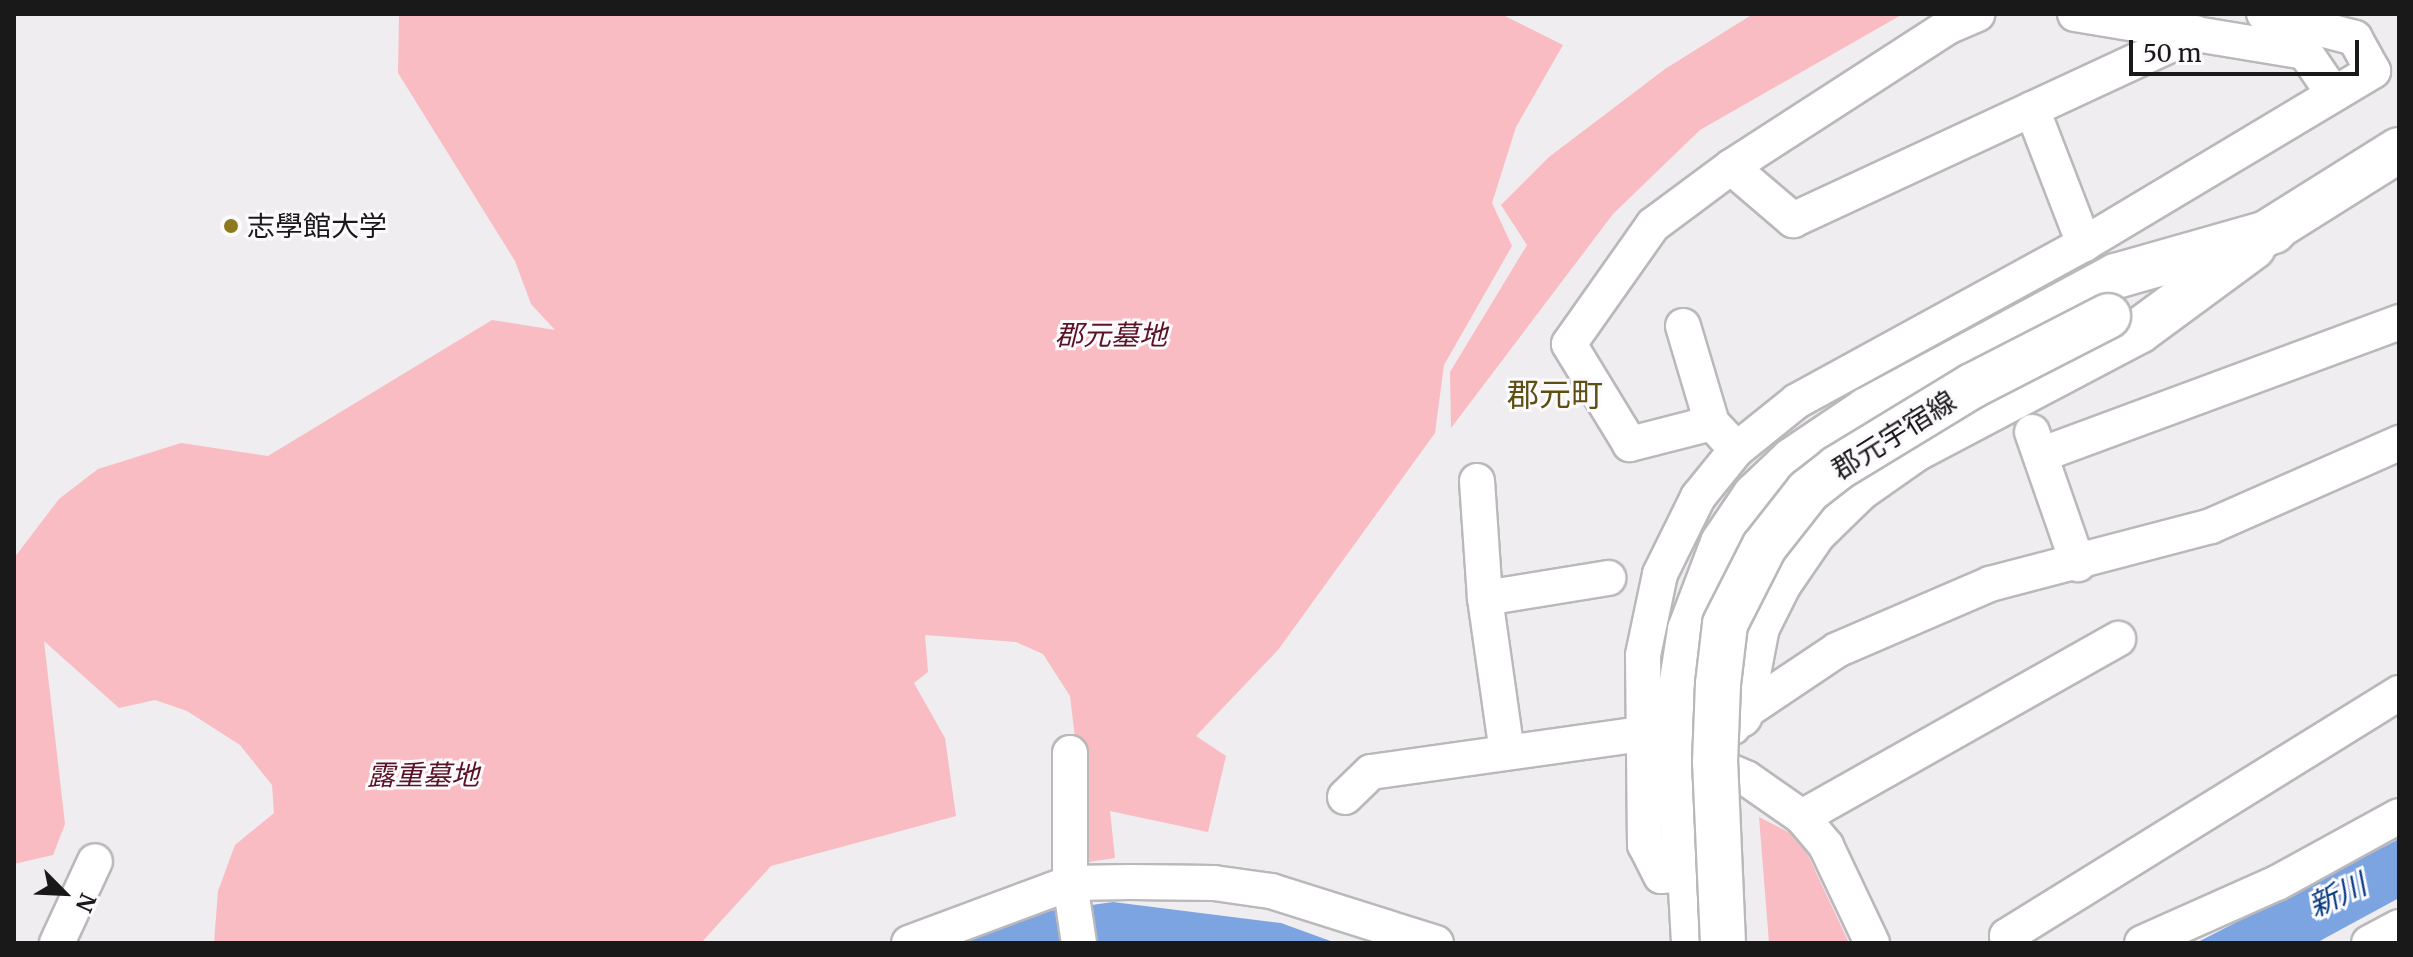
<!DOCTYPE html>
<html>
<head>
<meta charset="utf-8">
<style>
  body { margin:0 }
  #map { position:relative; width:2413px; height:957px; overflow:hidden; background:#efedef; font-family:Merriweather,"Noto Sans JP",serif }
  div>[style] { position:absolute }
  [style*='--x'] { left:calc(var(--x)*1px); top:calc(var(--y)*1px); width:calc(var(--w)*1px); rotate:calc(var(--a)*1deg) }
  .green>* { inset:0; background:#f9bcc3 }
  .water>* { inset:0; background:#7ca4e1 }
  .roads { filter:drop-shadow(2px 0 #bab8bb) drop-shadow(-2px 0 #bab8bb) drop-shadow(0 2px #bab8bb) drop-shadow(0 -2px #bab8bb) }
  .minor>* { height:34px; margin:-17px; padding:0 17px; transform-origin:17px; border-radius:17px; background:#fff }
  .tertiary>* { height:44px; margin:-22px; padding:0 22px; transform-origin:22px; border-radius:22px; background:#fff }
  .bridges { filter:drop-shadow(2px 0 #bab8bb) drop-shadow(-2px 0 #bab8bb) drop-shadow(0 2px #bab8bb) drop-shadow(0 -2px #bab8bb) }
  .tertiary-bridge>* { height:44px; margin:-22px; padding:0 22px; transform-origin:22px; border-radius:22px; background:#fff }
  .dots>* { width:22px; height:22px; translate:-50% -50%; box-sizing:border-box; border:4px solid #fcfafd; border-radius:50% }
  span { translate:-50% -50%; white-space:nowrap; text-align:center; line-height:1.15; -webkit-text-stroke:6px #fcfafd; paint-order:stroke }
  .poi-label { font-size:28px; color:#1a191a }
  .left { translate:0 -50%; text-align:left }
  .park-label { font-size:28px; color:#5a1224; font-style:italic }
  .street-label { font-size:28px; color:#1a191a }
  .water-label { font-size:30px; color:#073b81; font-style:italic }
  .quarter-label { font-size:32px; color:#5d4f11 }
  .frame { position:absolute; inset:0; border:16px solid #1a191a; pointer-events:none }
  .north { position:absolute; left:24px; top:853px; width:80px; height:80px; -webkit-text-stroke:6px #fcfafd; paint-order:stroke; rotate:114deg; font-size:22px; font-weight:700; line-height:32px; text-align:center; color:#1a191a }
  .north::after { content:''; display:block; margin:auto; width:28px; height:36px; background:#1a191a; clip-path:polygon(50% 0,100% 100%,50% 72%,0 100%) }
  .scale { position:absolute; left:2129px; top:40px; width:230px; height:36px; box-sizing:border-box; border:4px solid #1a191a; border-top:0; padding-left:10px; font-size:24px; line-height:28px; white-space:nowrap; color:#1a191a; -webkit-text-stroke:6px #fcfafd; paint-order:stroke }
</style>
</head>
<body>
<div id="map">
  <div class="green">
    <i style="clip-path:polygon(399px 14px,1501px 14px,1563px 45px,1516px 127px,1492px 203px,1512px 246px,1444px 365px,1435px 433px,1278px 650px,1196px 736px,1226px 756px,1208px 832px,1110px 811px,1115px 858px,1082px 863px,1080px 779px,1070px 696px,1043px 654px,1016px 642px,925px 635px,928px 672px,914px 683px,945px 738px,956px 816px,771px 866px,701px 943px,214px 943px,218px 891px,235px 845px,274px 813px,272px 785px,240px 745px,187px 711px,155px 700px,119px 708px,44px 641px,65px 824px,53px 855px,14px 864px,14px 558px,59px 499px,98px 469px,181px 443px,268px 456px,492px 320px,555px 330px,531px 304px,515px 261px,398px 73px)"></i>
    <i style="clip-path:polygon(1753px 14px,1903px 14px,1700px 130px,1613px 214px,1451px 428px,1450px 372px,1527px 245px,1501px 205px,1549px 157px,1665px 69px)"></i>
    <i style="clip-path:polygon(1759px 817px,1800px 838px,1849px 943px,1769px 943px)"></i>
  </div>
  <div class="water">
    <i style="clip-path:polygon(2399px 839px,2399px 898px,2316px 943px,2196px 943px)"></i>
    <i style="clip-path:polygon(1113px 902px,1281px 923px,1336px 943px,960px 943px,1035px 913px)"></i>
  </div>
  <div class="roads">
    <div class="minor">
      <i style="--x:2075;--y:14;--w:233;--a:9.4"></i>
      <i style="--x:2305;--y:52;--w:50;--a:55.7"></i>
      <i style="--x:2032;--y:109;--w:145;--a:68.9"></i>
      <i style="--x:1731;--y:167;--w:82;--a:40.5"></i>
      <i style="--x:1793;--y:220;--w:444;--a:-24.9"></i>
      <i style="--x:1683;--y:326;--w:101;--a:73.4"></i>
      <i style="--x:1712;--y:423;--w:23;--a:47"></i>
      <i style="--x:1712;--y:423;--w:85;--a:165.6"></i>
      <i style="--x:1630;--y:444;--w:117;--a:-121.4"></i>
      <i style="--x:1569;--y:344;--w:146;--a:-54.8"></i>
      <i style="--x:1653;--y:225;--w:97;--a:-36.6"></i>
      <i style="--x:1731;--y:167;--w:257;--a:-32.9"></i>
      <i style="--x:1947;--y:27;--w:33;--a:-23"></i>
      <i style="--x:2032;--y:432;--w:140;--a:70.8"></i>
      <i style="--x:2043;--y:454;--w:380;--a:-20.3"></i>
      <i style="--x:1477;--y:481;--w:117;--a:86.1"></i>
      <i style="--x:1485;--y:598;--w:156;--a:81.9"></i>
      <i style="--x:1485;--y:598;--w:125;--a:-9.2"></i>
      <i style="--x:1733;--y:727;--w:14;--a:-60"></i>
      <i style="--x:1740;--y:715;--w:117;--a:-33.8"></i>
      <i style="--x:1837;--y:650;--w:167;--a:-23.3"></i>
      <i style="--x:1990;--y:584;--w:228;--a:-14.7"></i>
      <i style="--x:2211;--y:526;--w:206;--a:-23.8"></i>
      <i style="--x:1070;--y:753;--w:130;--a:90"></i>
      <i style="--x:1070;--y:883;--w:61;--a:81.5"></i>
      <i style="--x:1713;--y:764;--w:36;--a:23"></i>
      <i style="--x:1746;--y:778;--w:68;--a:34.9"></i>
      <i style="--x:1802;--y:817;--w:38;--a:50"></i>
      <i style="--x:1826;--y:846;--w:107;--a:64.6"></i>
      <i style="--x:1345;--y:797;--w:36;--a:-44"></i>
      <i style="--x:1371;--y:772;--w:272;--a:-8"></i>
      <i style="--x:1802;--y:817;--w:363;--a:-29.4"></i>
      <i style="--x:1684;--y:853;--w:90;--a:86.8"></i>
      <i style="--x:1684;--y:875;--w:23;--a:178"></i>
      <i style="--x:1661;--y:876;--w:35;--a:-117"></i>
      <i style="--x:1645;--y:845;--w:190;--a:-90.6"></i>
      <i style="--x:1643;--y:655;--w:83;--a:-78.1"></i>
      <i style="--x:1660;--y:574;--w:86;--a:-63.7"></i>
      <i style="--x:1698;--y:497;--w:60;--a:-51"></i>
      <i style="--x:1736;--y:450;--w:78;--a:-38.8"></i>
      <i style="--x:1797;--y:401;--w:327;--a:-28.7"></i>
      <i style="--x:2084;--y:244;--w:337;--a:-30.9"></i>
      <i style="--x:2373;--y:71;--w:38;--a:-119"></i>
      <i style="--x:2355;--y:38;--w:94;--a:-165.2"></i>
      <i style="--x:57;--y:943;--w:90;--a:-65.1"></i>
      <i style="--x:909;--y:943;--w:172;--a:-20.4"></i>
      <i style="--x:1070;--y:883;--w:60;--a:-1"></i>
      <i style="--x:1130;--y:882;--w:84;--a:0.7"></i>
      <i style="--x:1214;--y:883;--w:58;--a:8"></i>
      <i style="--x:1271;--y:891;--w:173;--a:17.5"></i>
      <i style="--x:2011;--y:943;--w:8;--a:-120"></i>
      <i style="--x:2007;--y:936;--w:461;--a:-31.8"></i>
      <i style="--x:2142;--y:943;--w:148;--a:-24"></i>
      <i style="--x:2277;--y:883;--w:139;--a:-28.8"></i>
      <i style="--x:2369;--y:943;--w:34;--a:-28"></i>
    </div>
    <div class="tertiary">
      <i style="--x:2249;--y:244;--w:177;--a:-32.1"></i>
      <i style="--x:1740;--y:715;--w:90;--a:-79.1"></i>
      <i style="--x:1757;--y:627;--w:49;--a:-63.4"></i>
      <i style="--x:1779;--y:583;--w:62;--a:-55.5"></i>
      <i style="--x:1814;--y:532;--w:62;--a:-44.3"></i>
      <i style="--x:1858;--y:489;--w:70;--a:-35.1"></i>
      <i style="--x:1915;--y:449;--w:253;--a:-27.8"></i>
      <i style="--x:2139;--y:331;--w:142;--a:-36.4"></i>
      <i style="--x:1684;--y:852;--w:158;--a:-91.5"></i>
      <i style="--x:1680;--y:694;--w:65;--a:-81.1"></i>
      <i style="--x:1690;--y:630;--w:93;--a:-69.2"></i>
      <i style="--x:1723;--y:543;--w:57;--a:-55.8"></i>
      <i style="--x:1755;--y:496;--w:52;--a:-43.5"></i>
      <i style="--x:1793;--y:460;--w:89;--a:-34"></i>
      <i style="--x:1867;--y:410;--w:283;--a:-28.3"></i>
      <i style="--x:2116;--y:276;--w:164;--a:-15.9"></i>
    </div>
  </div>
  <div class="bridges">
    <div class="tertiary-bridge">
      <i style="--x:1723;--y:943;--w:181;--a:-92.5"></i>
      <i style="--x:1715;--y:762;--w:78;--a:-87.8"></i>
      <i style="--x:1718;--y:684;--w:60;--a:-83.3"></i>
      <i style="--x:1725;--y:624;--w:86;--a:-63.1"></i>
      <i style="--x:1764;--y:547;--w:71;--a:-51.8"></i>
      <i style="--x:1808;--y:491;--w:37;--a:-38"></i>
      <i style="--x:1837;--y:468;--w:158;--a:-31.3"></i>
      <i style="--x:1972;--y:386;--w:153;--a:-27.2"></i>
    </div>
  </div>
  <div class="dots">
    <i style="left:231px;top:226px;background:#8d791e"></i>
  </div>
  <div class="poi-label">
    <span class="left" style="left:247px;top:226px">志學館大学</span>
  </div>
  <div class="park-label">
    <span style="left:1111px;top:335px">郡元墓地</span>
    <span style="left:423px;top:775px">露重墓地</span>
  </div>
  <div class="street-label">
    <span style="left:1894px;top:435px;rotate:-32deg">郡元宇宿線</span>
  </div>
  <div class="water-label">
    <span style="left:2337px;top:895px;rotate:-25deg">新川</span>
  </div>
  <div class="quarter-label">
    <span style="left:1555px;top:395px">郡元町</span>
  </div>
  <div class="frame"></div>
  <div class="north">N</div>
  <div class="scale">50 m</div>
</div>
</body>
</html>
